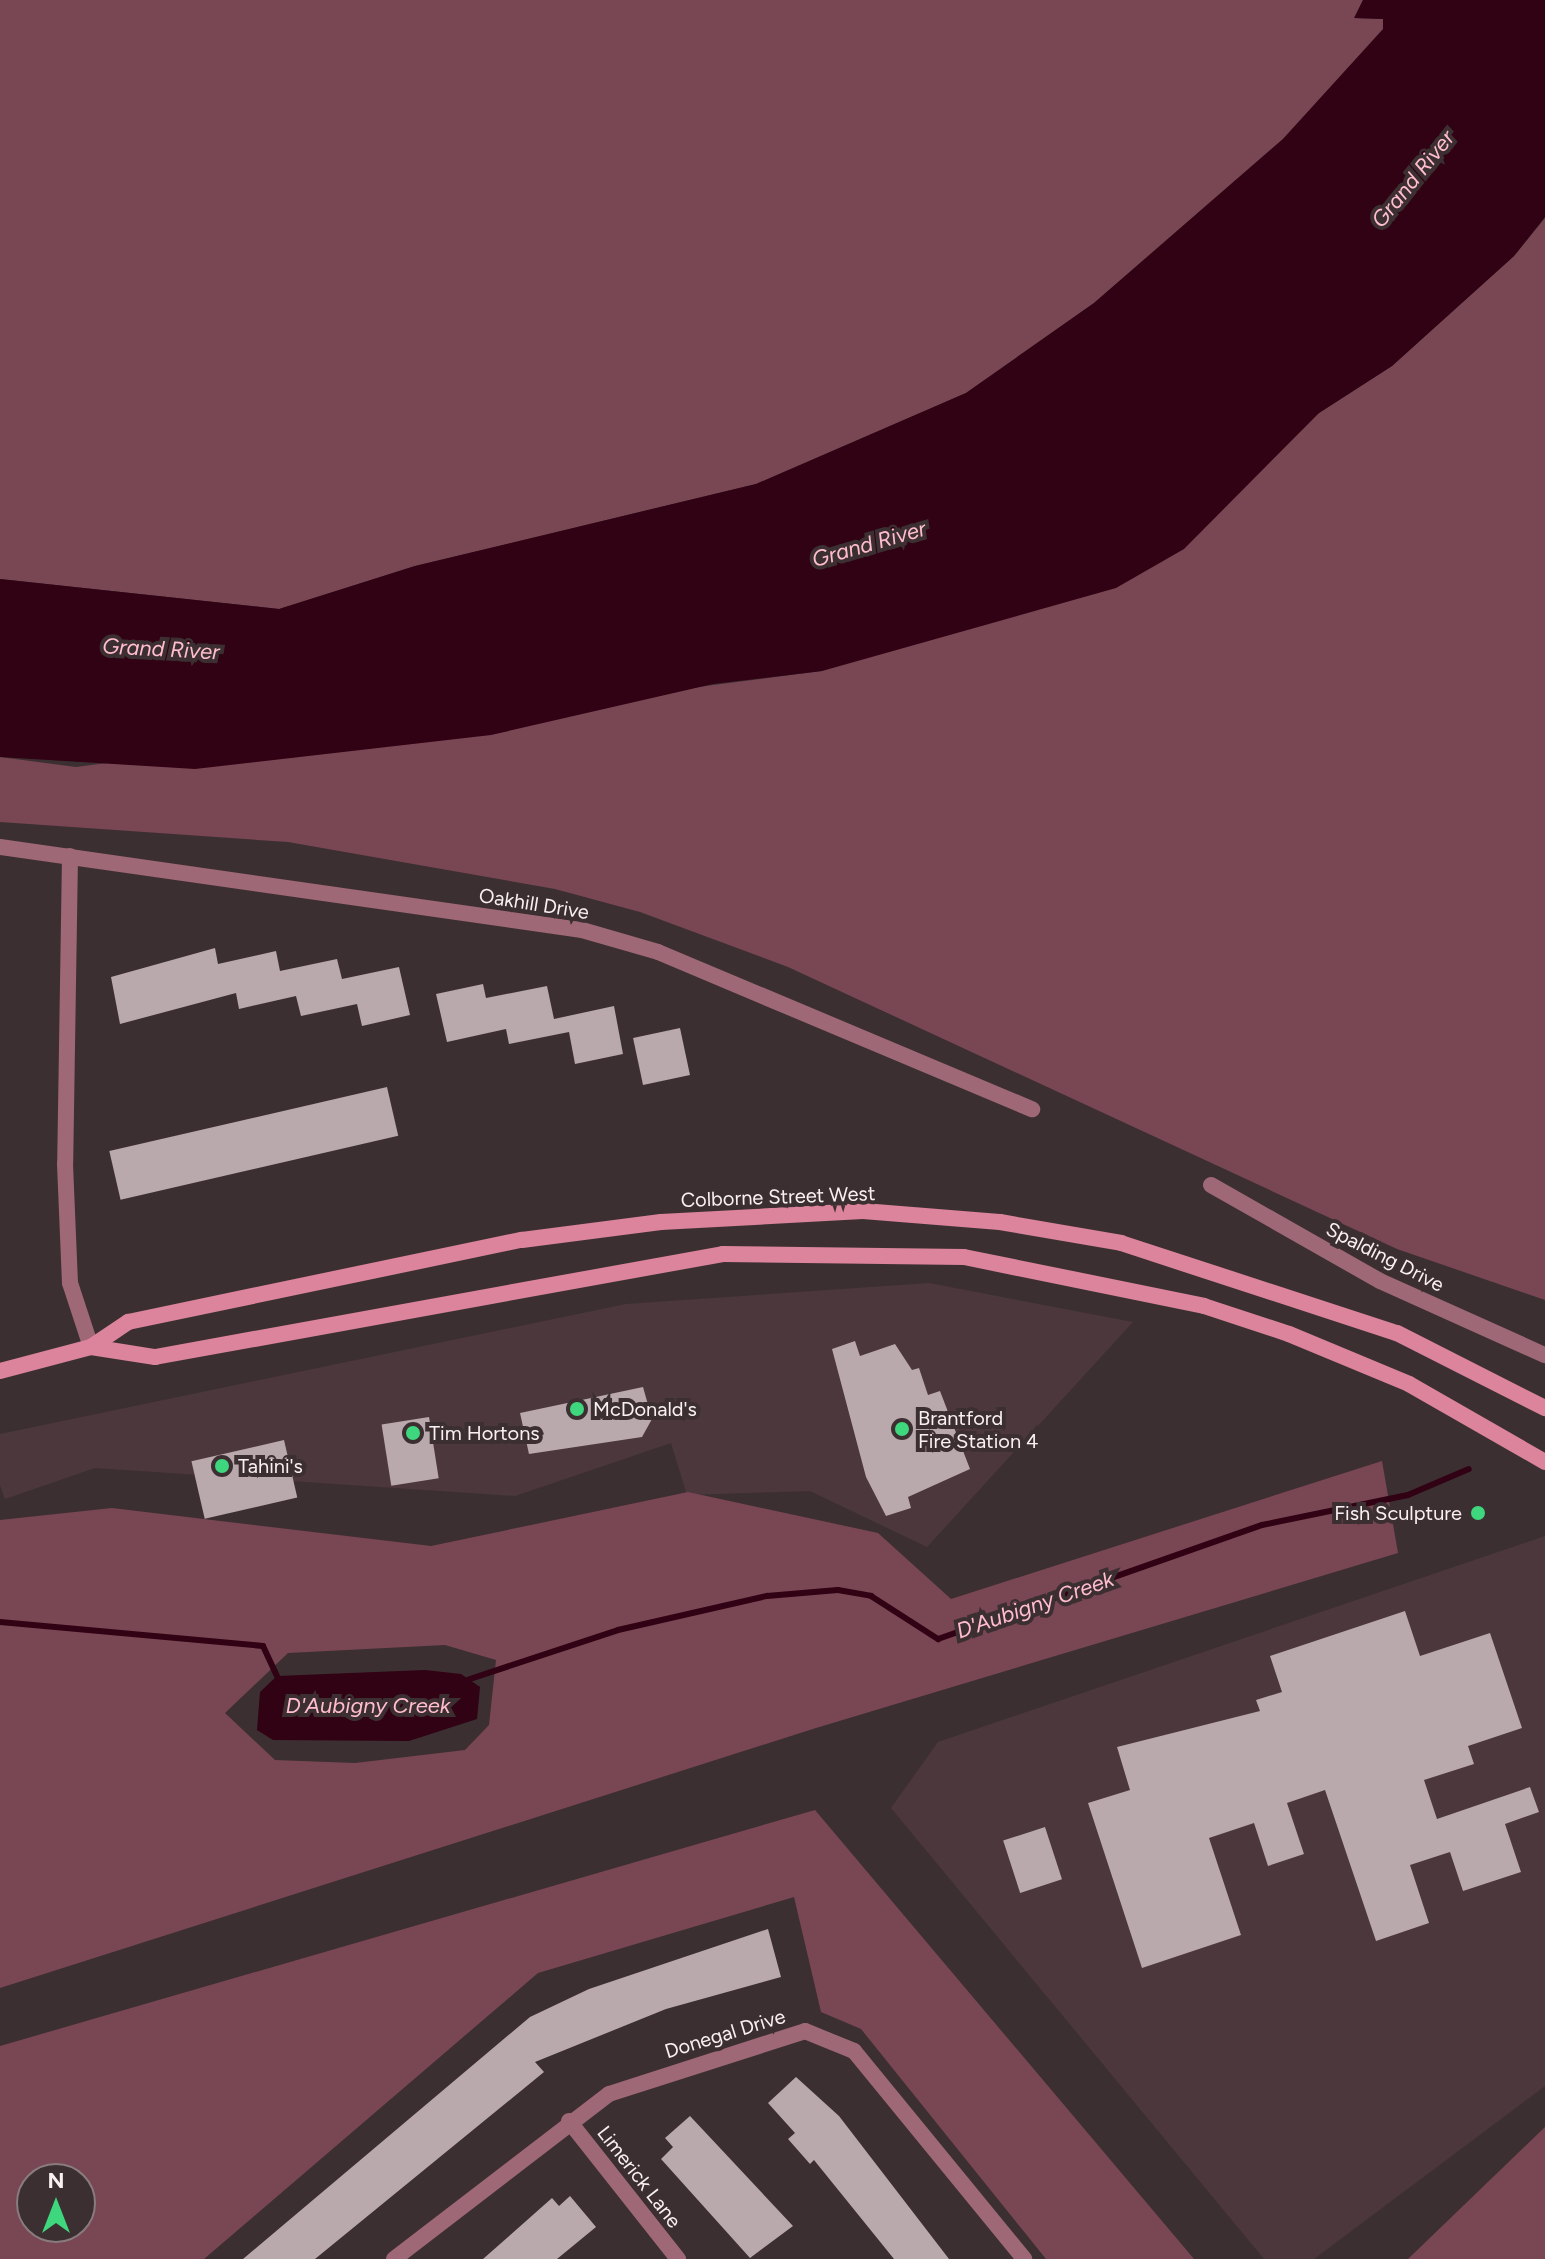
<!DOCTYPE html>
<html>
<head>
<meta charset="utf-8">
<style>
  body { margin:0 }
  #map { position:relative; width:1545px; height:2259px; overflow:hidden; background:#3c2f32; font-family:Figtree,sans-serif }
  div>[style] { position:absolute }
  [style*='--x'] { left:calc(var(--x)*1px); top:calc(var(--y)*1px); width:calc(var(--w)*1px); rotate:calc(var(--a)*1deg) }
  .built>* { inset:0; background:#4b373c }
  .green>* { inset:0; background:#794654 }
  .water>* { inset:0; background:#310114 }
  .stream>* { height:6px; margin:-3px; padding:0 3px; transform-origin:3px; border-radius:3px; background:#310114 }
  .building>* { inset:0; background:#b9a8ac; transform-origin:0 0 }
  .minor>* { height:16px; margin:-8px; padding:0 8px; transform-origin:8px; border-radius:8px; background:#9f6876 }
  .secondary>* { height:16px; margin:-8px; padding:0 8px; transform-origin:8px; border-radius:8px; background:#db849c }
  .dots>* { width:22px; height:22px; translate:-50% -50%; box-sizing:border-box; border:4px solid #3c2f32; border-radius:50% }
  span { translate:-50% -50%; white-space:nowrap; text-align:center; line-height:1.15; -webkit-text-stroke:8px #3c2f32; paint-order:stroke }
  .street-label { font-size:20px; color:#f9f0f2 }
  .poi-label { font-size:20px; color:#f9f0f2 }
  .left { translate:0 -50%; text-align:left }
  .right { translate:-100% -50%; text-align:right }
  .water-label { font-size:22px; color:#ffbdcd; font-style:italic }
  .north { position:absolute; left:16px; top:2163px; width:80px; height:80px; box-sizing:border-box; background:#3c2f32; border:2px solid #887c7f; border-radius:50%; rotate:0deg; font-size:22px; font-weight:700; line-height:32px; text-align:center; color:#f9f0f2 }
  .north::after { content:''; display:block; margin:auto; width:28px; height:36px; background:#3fd77d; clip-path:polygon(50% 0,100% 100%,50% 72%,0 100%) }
</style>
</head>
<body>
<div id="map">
  <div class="built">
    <i style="clip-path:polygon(929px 1283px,1133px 1322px,927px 1547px,810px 1491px,687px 1495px,671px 1443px,515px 1496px,95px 1468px,5px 1499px,0 1485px,0 1434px,626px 1304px)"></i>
    <i style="clip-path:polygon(1545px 1536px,1545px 2086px,1314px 2259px,1264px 2259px,891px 1808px,938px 1742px)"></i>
  </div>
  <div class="green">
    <i style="clip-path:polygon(0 0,1363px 0,1355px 18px,1384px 19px,1384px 29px,1283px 139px,1094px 303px,966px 393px,756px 484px,415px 566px,279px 609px,0 579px)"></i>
    <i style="clip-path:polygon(1545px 218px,1545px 1300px,1397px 1249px,788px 967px,640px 912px,555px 889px,288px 842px,0 822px,0 757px,76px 767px,822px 671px,1319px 413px,1392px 366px,1514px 256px)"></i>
    <i style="clip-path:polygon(evenodd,1382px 1461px,1398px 1553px,816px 1728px,0 1988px,0 1520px,112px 1508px,431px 1546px,688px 1492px,878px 1533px,951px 1599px,1382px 1461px,445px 1645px,496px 1660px,489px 1725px,465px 1750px,355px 1763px,275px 1760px,225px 1713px,288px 1653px,445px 1645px)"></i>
    <i style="clip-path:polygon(evenodd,815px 1810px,1194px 2259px,1046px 2259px,861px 2029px,821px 2012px,794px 1897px,538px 1973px,204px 2259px,0 2259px,0 2046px,815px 1810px,32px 2179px,80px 2179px,80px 2227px,32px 2227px,32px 2179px)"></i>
    <i style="clip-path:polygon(1545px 2127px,1545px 2259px,1408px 2259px)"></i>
  </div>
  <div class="water">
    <i style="clip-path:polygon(1363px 0,1545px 0,1545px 217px,1514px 256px,1392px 366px,1319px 413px,1184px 549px,1116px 588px,822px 671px,713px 684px,491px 735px,195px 769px,0 757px,0 579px,279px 609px,415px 566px,756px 484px,966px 393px,1094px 303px,1283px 139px,1383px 29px,1383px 19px,1354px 18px)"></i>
    <i style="clip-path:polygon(425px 1670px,461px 1674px,480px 1687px,477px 1719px,409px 1741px,273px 1740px,257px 1730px,260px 1692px,277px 1676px)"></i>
  </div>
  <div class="stream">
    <i style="--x:0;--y:1622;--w:264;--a:5.2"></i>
    <i style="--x:263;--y:1646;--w:33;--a:65"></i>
    <i style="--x:467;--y:1680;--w:159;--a:-18.3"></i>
    <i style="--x:618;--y:1630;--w:153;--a:-12.9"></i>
    <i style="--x:767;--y:1596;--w:71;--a:-4.8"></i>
    <i style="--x:838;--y:1590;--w:34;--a:10"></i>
    <i style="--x:871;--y:1596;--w:80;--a:32.7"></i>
    <i style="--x:938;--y:1639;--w:343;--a:-19.4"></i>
    <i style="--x:1262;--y:1525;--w:149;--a:-11.6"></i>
    <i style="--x:1408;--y:1495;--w:66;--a:-23.1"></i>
  </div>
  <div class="building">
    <i style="clip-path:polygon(215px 948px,218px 964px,276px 951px,280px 971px,337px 959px,342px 979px,399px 967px,410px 1015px,362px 1026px,357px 1004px,301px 1016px,296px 996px,239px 1009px,236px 993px,120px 1024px,111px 977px)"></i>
    <i style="clip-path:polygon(483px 984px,486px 998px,547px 986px,554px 1019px,614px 1006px,623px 1054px,575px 1064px,569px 1032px,509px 1044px,506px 1029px,447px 1042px,436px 994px)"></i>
    <i style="left:680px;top:1028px;width:48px;height:48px;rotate:78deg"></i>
    <i style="left:387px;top:1087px;width:50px;height:285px;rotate:77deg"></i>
    <i style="clip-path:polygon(855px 1341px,860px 1356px,895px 1344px,912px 1370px,919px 1368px,928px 1395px,940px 1391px,970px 1469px,908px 1497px,911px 1508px,886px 1516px,866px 1477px,832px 1349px)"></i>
    <i style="clip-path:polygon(643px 1387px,652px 1419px,642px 1437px,529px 1454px,520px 1413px)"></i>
    <i style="left:429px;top:1417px;width:62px;height:48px;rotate:81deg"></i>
    <i style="left:284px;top:1440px;width:59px;height:95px;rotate:77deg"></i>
    <i style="clip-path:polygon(1405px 1611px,1420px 1656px,1490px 1633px,1522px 1728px,1468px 1746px,1474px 1764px,1424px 1780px,1437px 1819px,1530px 1787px,1539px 1812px,1505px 1824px,1521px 1872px,1463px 1891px,1450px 1852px,1410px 1865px,1429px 1923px,1376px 1941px,1325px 1790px,1287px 1803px,1304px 1854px,1268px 1866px,1254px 1823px,1209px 1838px,1241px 1935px,1142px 1968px,1088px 1803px,1130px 1790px,1117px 1747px,1260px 1711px,1256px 1700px,1282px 1692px,1270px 1656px)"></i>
    <i style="left:1045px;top:1827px;width:55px;height:44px;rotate:72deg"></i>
    <i style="clip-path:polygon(768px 1929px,781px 1977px,666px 2009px,535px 2062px,544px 2072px,315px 2259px,243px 2259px,530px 2017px,589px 1989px)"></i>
    <i style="clip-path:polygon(796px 2077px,839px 2116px,949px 2259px,894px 2259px,814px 2160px,810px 2164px,788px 2139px,795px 2133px,768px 2103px)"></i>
    <i style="clip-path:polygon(690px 2116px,793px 2226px,750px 2258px,661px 2159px,673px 2147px,665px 2138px)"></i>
    <i style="clip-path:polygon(570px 2196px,596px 2227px,557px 2259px,483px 2259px,552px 2198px,559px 2206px)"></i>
  </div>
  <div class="minor">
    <i style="--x:0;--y:847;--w:588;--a:8.12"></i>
    <i style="--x:582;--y:930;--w:79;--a:16.1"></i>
    <i style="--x:658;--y:952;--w:406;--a:22.8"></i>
    <i style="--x:70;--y:856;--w:308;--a:90.9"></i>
    <i style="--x:65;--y:1164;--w:119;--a:87.6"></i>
    <i style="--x:70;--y:1283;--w:67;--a:71.8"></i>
    <i style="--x:1211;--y:1185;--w:194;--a:29.6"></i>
    <i style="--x:1380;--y:1281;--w:181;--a:24.2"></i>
    <i style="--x:569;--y:2121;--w:176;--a:51.7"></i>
    <i style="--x:394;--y:2259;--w:271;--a:-37.5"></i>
    <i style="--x:609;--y:2094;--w:206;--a:-17.8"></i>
    <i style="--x:805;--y:2031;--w:53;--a:22.2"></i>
    <i style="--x:854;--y:2051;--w:269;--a:50.7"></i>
  </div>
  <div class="secondary">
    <i style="--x:91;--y:1347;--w:65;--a:8.9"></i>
    <i style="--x:155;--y:1357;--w:577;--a:-10.28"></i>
    <i style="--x:723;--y:1254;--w:241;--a:0.7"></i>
    <i style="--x:964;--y:1257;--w:245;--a:11.5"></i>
    <i style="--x:1204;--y:1306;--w:89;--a:18.2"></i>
    <i style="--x:1289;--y:1334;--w:130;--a:22.6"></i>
    <i style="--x:1409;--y:1384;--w:157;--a:29.8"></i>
    <i style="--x:0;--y:1371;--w:94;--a:-14.8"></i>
    <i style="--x:91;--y:1347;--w:45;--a:-34"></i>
    <i style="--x:128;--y:1322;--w:402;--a:-11.8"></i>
    <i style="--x:522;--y:1240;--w:140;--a:-7.4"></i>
    <i style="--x:661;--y:1222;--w:202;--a:-3.1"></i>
    <i style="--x:863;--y:1211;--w:137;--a:4.6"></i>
    <i style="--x:1000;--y:1222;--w:123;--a:9.8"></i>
    <i style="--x:1121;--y:1243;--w:290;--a:18.1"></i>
    <i style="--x:1397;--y:1333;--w:166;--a:26.9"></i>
  </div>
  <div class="dots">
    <i style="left:577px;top:1409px;background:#3fd77d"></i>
    <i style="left:902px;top:1429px;background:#3fd77d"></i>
    <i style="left:413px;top:1433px;background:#3fd77d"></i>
    <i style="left:222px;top:1466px;background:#3fd77d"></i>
    <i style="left:1478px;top:1513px;background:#3fd77d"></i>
  </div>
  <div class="street-label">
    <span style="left:534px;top:904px;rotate:9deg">Oakhill Drive</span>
    <span style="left:778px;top:1197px;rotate:-2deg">Colborne Street West</span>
    <span style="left:1385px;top:1257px;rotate:27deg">Spalding Drive</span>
    <span style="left:725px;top:2034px;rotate:-17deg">Donegal Drive</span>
    <span style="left:639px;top:2177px;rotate:52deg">Limerick Lane</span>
  </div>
  <div class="poi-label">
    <span class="left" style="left:593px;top:1409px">McDonald's</span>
    <span class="left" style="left:918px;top:1430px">Brantford<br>Fire Station 4</span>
    <span class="left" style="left:429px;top:1433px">Tim Hortons</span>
    <span class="left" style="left:238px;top:1466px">Tahini's</span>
    <span class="right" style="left:1462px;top:1513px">Fish Sculpture</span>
  </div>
  <div class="water-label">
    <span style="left:1413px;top:179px;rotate:-51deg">Grand River</span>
    <span style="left:869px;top:544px;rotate:-16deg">Grand River</span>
    <span style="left:161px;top:649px;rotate:3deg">Grand River</span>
    <span style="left:1035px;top:1605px;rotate:-19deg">D'Aubigny Creek</span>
    <span style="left:368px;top:1706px">D'Aubigny Creek</span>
  </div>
  <div class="north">N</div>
</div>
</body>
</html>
